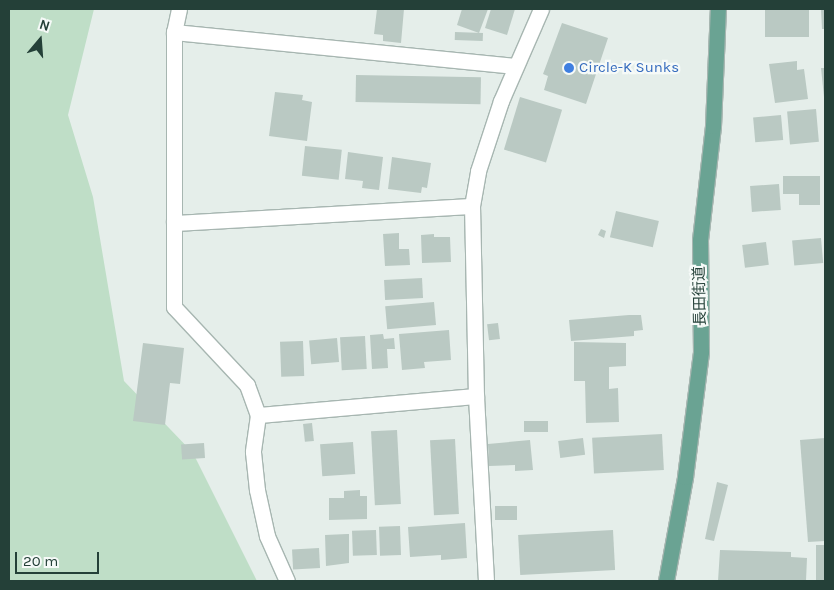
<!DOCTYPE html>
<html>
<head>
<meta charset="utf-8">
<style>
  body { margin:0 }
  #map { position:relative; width:834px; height:590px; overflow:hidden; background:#e5eeea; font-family:Karla,"Noto Sans JP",sans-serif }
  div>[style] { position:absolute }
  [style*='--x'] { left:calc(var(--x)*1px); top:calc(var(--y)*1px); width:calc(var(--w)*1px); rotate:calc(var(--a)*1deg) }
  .green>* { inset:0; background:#bfdec7 }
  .building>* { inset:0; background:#bac9c3; transform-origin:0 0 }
  .roads { filter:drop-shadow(1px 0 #a7b6b1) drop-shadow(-1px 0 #a7b6b1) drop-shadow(0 1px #a7b6b1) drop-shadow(0 -1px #a7b6b1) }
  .minor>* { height:15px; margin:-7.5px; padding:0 7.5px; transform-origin:7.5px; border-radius:7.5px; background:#fff }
  .major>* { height:15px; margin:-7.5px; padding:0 7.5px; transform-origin:7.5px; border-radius:7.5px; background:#6aa393 }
  .dots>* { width:14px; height:14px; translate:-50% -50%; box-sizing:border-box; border:2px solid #f6faf8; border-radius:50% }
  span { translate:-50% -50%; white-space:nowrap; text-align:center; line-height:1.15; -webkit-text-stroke:4.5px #f6faf8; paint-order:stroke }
  .shop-label { font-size:15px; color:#366cbe }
  .left { translate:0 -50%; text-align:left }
  .street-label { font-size:15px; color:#244038 }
  .frame { position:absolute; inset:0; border:10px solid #244038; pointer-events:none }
  .north { position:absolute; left:15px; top:15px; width:50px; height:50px; -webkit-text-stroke:4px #f6faf8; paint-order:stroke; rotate:18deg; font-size:14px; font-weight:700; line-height:20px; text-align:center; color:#244038 }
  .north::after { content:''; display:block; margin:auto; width:18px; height:22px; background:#244038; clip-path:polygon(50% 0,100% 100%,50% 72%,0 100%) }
  .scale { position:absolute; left:15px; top:552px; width:84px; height:22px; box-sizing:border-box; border:2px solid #244038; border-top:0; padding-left:6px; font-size:15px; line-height:18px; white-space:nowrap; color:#244038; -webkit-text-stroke:4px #f6faf8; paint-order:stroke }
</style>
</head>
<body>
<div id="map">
  <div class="green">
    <i style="clip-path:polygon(9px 9px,94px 9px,68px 115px,93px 197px,124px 381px,193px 453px,257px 581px,9px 581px)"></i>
  </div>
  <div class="building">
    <i style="clip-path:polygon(377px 9px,404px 9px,401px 43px,383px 41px,383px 35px,374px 34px)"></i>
    <i style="clip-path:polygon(462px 9px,488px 9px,479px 33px,457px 25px)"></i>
    <i style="clip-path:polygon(491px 9px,515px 9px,507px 35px,485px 28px)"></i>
    <i style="left:765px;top:9px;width:44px;height:28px"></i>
    <i style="clip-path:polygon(821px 9px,825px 9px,825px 29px,822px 29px)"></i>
    <i style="clip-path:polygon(562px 23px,608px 38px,586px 104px,544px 90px,548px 76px,543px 74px)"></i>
    <i style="left:455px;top:32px;width:28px;height:8px;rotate:2deg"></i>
    <i style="clip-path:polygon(797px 61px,797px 70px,804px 69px,808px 99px,775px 103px,769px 64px)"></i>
    <i style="clip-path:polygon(821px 68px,825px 68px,825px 97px,824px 97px)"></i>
    <i style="left:356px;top:75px;width:125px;height:27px;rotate:1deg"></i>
    <i style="clip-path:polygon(275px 92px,303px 95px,302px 100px,312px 102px,307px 141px,269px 136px)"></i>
    <i style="left:520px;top:97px;width:44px;height:55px;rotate:17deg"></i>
    <i style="left:816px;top:109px;width:33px;height:29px;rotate:85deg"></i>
    <i style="left:781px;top:115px;width:25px;height:28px;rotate:85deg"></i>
    <i style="left:305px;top:146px;width:37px;height:30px;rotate:6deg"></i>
    <i style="clip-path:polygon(348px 152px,383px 157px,379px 190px,362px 188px,363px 181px,345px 179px)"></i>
    <i style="clip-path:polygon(392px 157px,431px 163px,427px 188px,422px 187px,421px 193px,388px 189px)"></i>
    <i style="clip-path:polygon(783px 176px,820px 176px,820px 205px,799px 205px,799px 194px,783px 194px)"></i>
    <i style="left:779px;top:184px;width:26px;height:29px;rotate:86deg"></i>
    <i style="left:616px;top:211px;width:44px;height:27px;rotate:13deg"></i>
    <i style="clip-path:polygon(601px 229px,606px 231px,604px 238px,598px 235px)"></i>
    <i style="clip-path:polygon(399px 233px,399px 249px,409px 249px,410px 265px,385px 266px,383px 234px)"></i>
    <i style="clip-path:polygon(434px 234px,434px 237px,450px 237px,451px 262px,422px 263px,421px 235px)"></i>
    <i style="left:821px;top:238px;width:25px;height:29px;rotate:85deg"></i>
    <i style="left:766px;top:242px;width:23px;height:24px;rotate:83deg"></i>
    <i style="left:422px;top:278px;width:20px;height:38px;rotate:87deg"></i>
    <i style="left:434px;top:302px;width:23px;height:49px;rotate:85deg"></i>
    <i style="clip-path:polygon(629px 315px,641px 315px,643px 330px,634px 331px,634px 336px,571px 341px,569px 320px)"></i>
    <i style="left:498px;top:323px;width:16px;height:11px;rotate:83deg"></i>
    <i style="clip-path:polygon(449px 330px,451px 360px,424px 362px,425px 368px,402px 370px,399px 334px)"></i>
    <i style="clip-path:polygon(383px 334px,384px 339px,394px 338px,395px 349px,387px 349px,388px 368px,372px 369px,370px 335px)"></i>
    <i style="left:365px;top:336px;width:33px;height:25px;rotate:87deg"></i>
    <i style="left:337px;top:338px;width:24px;height:28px;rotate:85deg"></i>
    <i style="left:303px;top:341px;width:35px;height:23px;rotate:88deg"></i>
    <i style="clip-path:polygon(574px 342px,626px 343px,626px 366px,609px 367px,609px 389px,618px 388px,619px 422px,586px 423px,585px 381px,574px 381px)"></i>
    <i style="clip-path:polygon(143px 343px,184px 348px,180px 384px,170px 383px,165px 425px,133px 421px)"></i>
    <i style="left:548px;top:421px;width:11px;height:24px;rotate:90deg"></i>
    <i style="left:312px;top:423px;width:18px;height:9px;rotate:84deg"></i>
    <i style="left:397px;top:430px;width:74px;height:26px;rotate:87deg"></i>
    <i style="left:662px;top:434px;width:36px;height:70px;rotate:87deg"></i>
    <i style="left:583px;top:438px;width:17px;height:25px;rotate:83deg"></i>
    <i style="clip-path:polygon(825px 438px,825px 541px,808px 542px,800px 440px)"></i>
    <i style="left:455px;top:439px;width:75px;height:25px;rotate:87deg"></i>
    <i style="clip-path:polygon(530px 440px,533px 470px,515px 471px,515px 465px,489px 466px,488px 444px)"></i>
    <i style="left:353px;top:442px;width:32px;height:33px;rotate:86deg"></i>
    <i style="left:204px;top:443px;width:15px;height:23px;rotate:86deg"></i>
    <i style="clip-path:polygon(717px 482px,728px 485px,714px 541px,705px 539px)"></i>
    <i style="clip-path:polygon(360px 490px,360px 496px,367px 496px,367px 519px,329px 520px,329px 498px,344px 498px,344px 491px)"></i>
    <i style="left:517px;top:506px;width:14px;height:22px;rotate:90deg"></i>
    <i style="clip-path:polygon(465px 523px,467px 558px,441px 560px,441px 555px,410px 557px,408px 527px)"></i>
    <i style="left:400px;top:526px;width:29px;height:21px;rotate:88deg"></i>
    <i style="left:376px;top:530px;width:25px;height:24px;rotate:88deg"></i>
    <i style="left:613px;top:530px;width:40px;height:95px;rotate:87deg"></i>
    <i style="clip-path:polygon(347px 534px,349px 534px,349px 563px,326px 566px,325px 535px)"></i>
    <i style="left:825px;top:545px;width:36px;height:9px;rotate:90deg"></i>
    <i style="left:319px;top:548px;width:20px;height:27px;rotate:87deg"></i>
    <i style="clip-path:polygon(720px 550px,791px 552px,791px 557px,807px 558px,806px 581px,718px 581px)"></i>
  </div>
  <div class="roads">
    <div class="minor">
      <i style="--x:179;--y:9;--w:24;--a:102"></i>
      <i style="--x:174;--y:32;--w:275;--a:90"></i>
      <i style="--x:174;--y:307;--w:107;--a:46.9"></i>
      <i style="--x:247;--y:385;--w:32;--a:70"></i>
      <i style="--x:258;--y:415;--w:37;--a:98"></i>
      <i style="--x:253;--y:452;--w:38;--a:84"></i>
      <i style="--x:257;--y:490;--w:47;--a:77.7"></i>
      <i style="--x:267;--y:536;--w:49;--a:66"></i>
      <i style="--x:174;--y:32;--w:343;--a:5.7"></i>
      <i style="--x:174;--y:223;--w:298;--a:-3.3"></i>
      <i style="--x:258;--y:415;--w:219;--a:-5"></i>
      <i style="--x:486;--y:581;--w:185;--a:-93.1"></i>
      <i style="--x:476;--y:396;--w:190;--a:-91.2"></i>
      <i style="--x:472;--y:206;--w:36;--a:-80"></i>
      <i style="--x:478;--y:171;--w:74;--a:-71.8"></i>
      <i style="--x:501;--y:101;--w:100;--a:-66.5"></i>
    </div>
    <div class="major">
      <i style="--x:666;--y:581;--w:106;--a:-79.6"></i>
      <i style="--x:685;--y:477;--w:126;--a:-82.7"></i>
      <i style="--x:701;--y:352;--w:112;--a:-90.5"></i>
      <i style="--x:700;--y:240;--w:115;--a:-83.5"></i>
      <i style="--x:713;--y:126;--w:117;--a:-87.6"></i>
    </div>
  </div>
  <div class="dots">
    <i style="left:569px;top:68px;background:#3f7fe0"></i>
  </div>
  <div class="shop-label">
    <span class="left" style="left:579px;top:68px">Circle-K Sunks</span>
  </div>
  <div class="street-label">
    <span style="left:700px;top:296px;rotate:-91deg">長田街道</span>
  </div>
  <div class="frame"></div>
  <div class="north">N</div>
  <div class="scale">20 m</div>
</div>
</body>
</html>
